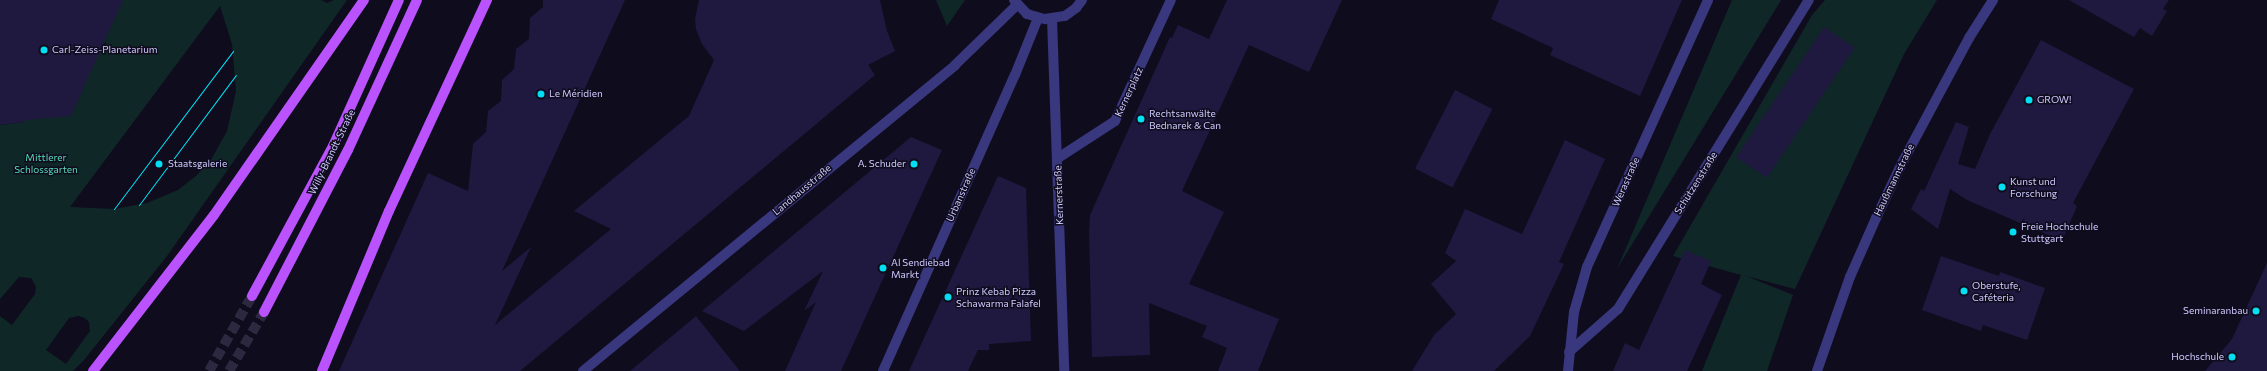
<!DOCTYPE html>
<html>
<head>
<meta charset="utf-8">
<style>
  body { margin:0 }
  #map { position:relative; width:2267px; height:371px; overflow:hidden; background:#0f0c1e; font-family:Commissioner,sans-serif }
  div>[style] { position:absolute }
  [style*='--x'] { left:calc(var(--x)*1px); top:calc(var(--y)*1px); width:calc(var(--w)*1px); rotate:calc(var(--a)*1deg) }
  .green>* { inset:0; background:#0f2827 }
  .building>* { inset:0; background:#1f183f; transform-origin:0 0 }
  .primary-tunnel>* { height:10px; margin-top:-5px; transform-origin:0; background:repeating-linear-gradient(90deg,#2c2840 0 10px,transparent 0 15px) }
  .minor>* { height:10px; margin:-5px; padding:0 5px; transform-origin:5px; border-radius:5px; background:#39377d }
  .tertiary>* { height:10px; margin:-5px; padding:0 5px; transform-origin:5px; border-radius:5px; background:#39377d }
  .primary>* { height:10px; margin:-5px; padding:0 5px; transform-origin:5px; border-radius:5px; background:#ba52fd }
  .tram>* { height:1px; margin:-0.5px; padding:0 0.5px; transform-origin:0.5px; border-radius:0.5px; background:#02dff2 }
  .dots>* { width:11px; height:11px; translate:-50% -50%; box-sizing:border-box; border:2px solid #0f0c1e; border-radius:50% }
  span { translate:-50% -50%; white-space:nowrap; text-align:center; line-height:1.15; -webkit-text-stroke:3px #0f0c1e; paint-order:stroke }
  .poi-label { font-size:10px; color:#cfcaff }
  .left { translate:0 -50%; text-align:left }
  .right { translate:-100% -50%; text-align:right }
  .street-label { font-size:10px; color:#cfcaff }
  .park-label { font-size:10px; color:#57ddb9 }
</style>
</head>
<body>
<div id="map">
  <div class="green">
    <i style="clip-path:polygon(evenodd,111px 0,321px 0,327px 3px,334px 0,347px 0,167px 256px,84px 360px,73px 371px,0 371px,0 316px,12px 325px,35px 294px,36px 287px,31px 278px,19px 277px,0 299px,0 125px,24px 122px,31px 104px,111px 0,220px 6px,232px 44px,236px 91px,227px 131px,211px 160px,196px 176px,178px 190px,147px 203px,114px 209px,70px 207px,220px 6px,111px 0,78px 316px,85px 318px,89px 322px,90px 331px,66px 364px,46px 350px,69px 318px,78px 316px)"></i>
    <i style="clip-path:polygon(936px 0,965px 0,947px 26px)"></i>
    <i style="clip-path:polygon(1732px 0,1781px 0,1617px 269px)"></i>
    <i style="clip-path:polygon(1825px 0,1937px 0,1904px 54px,1795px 289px,1746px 276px,1793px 295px,1767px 371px,1702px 371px,1741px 275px,1673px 256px,1812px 15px)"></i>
  </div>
  <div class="building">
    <i style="clip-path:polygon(0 0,123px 0,71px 116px,25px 120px,24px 122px,0 125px)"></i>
    <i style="clip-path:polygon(543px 0,625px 0,502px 271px,531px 247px,495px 325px,611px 229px,574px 211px,689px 116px,714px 60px,702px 44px,696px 29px,695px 19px,699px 0,880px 0,887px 31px,895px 51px,868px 65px,875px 75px,520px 371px,339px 371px,428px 173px,468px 191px,473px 144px,486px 132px,488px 111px,501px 101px,502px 80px,514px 69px,516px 49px,529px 39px,530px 18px,543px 7px)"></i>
    <i style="clip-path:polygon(1227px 0,1342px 0,1309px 72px,1249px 45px,1182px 191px,1224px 212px,1189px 284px,1279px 319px,1258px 371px,1218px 371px,1227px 348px,1202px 337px,1207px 326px,1149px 303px,1150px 355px,1092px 357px,1089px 232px,1090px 215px,1170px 37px,1172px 38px,1178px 25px,1209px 39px)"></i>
    <i style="clip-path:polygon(1499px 0,1682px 0,1640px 96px,1550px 55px,1553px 48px,1491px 19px)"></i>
    <i style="clip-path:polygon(2069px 0,2169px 0,2163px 9px,2167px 11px,2152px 36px,2140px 28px,2134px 37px)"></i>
    <i style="left:1824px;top:27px;width:37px;height:157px;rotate:34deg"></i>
    <i style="clip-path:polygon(2041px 40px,2134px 89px,2073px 203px,2077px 206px,2062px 241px,1967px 200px,1950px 189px,1938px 229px,1911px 209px,1921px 189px,1924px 191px,1956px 122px,1969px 127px,1958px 164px,1975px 169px,1990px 134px)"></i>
    <i style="left:1455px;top:90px;width:42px;height:88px;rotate:27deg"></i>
    <i style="clip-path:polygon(911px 137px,942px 150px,841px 371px,785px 371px,816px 302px,804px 311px,823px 271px,744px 331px,702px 311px)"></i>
    <i style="clip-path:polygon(1565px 140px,1605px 159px,1559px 262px,1564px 264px,1530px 336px,1494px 371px,1412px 371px,1434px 335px,1456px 314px,1431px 284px,1456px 261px,1445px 253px,1465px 209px,1522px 234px)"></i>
    <i style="clip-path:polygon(998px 176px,1026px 188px,1031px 341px,989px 344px,989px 350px,978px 350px,968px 371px,909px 371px)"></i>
    <i style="clip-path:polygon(1685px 250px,1711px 261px,1701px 284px,1722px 295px,1687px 371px,1613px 371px,1625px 343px,1639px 350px)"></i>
    <i style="clip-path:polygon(1941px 256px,1999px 276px,2000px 272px,2045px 288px,2027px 340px,1983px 325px,1981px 331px,1922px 310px)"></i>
    <i style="clip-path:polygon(2267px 263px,2267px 371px,2205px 371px,2232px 339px)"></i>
    <i style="clip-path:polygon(696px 316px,740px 371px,630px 371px)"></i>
  </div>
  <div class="primary-tunnel">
    <i style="--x:209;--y:371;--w:86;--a:-60.2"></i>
    <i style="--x:229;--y:371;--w:69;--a:-59.3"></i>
  </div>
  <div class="minor">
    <i style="--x:1052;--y:19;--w:352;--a:88"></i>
    <i style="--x:1058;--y:158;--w:68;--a:-33"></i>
    <i style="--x:1115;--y:121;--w:133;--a:-65.2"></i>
    <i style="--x:1569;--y:352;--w:65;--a:-41.3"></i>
    <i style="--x:1618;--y:309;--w:363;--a:-58.3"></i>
    <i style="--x:883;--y:371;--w:324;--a:-66"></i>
    <i style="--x:1015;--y:75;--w:61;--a:-68"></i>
    <i style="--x:1568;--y:371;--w:59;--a:-84.2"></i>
    <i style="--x:1574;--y:312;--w:47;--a:-73.9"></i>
    <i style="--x:1587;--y:267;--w:293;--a:-65.6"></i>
    <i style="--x:1817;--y:371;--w:100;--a:-70.7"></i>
    <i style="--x:1850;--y:277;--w:64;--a:-66.2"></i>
    <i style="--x:1876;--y:218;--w:61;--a:-64.7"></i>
    <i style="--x:1902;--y:163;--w:142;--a:-61.8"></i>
    <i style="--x:1969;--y:38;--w:45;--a:-57.7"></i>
  </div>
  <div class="tertiary">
    <i style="--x:1014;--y:0;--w:19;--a:47"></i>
    <i style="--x:1027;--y:14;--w:19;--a:16"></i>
    <i style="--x:1045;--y:19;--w:20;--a:-9"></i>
    <i style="--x:1065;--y:16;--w:14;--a:-36"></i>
    <i style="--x:1076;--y:8;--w:10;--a:-53"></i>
    <i style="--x:583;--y:371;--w:482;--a:-39.4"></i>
    <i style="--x:955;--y:65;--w:86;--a:-44.1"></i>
  </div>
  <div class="primary">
    <i style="--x:252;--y:296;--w:170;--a:-61.6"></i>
    <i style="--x:333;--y:146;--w:160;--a:-65.7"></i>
    <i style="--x:264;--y:312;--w:182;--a:-62.6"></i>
    <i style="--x:348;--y:150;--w:165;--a:-65.3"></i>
    <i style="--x:93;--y:371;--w:197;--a:-52.2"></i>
    <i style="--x:214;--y:215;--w:262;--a:-55.1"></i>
    <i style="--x:322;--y:371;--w:173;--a:-67.3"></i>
    <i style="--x:389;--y:211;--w:233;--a:-65.1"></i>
  </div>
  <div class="tram">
    <i style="--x:139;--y:205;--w:162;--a:-53.3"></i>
    <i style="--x:114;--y:209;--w:198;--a:-53"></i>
  </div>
  <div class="dots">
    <i style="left:44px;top:50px;background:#02dff2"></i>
    <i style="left:541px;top:94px;background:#02dff2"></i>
    <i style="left:2029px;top:100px;background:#02dff2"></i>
    <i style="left:1141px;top:119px;background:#02dff2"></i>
    <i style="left:159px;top:164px;background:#02dff2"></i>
    <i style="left:914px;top:164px;background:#02dff2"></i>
    <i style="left:2002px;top:187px;background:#02dff2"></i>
    <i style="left:2013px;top:232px;background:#02dff2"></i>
    <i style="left:883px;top:268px;background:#02dff2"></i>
    <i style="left:1964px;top:291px;background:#02dff2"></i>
    <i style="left:948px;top:297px;background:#02dff2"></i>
    <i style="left:2256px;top:311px;background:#02dff2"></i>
    <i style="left:2232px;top:357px;background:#02dff2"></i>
  </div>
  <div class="poi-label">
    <span class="left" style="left:52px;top:50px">Carl-Zeiss-Planetarium</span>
    <span class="left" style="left:549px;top:94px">Le Méridien</span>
    <span class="left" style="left:2037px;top:100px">GROW!</span>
    <span class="left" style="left:1149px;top:119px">Rechtsanwälte<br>Bednarek &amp; Can</span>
    <span class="left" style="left:168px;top:164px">Staatsgalerie</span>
    <span class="right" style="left:906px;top:164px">A. Schuder</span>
    <span class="left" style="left:2010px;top:187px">Kunst und<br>Forschung</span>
    <span class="left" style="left:2021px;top:232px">Freie Hochschule<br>Stuttgart</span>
    <span class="left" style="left:891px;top:268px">Al Sendiebad<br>Markt</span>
    <span class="left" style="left:1972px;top:291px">Oberstufe,<br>Caféteria</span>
    <span class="left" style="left:956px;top:297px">Prinz Kebab Pizza<br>Schawarma Falafel</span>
    <span class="right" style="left:2248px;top:311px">Seminaranbau</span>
    <span class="right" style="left:2224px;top:357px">Hochschule</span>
  </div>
  <div class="street-label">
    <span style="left:1129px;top:92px;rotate:-65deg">Kernerplatz</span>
    <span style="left:332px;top:152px;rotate:-64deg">Willy-Brandt-Straße</span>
    <span style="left:1894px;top:180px;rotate:-64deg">Haußmannstraße</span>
    <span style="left:1626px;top:182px;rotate:-66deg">Werastraße</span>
    <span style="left:1696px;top:183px;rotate:-58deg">Schützenstraße</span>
    <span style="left:802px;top:190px;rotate:-40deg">Landhausstraße</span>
    <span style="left:961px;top:195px;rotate:-66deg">Urbanstraße</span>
    <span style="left:1059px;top:195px;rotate:-92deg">Kernerstraße</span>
  </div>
  <div class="park-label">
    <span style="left:46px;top:163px">Mittlerer<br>Schlossgarten</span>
  </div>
</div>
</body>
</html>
